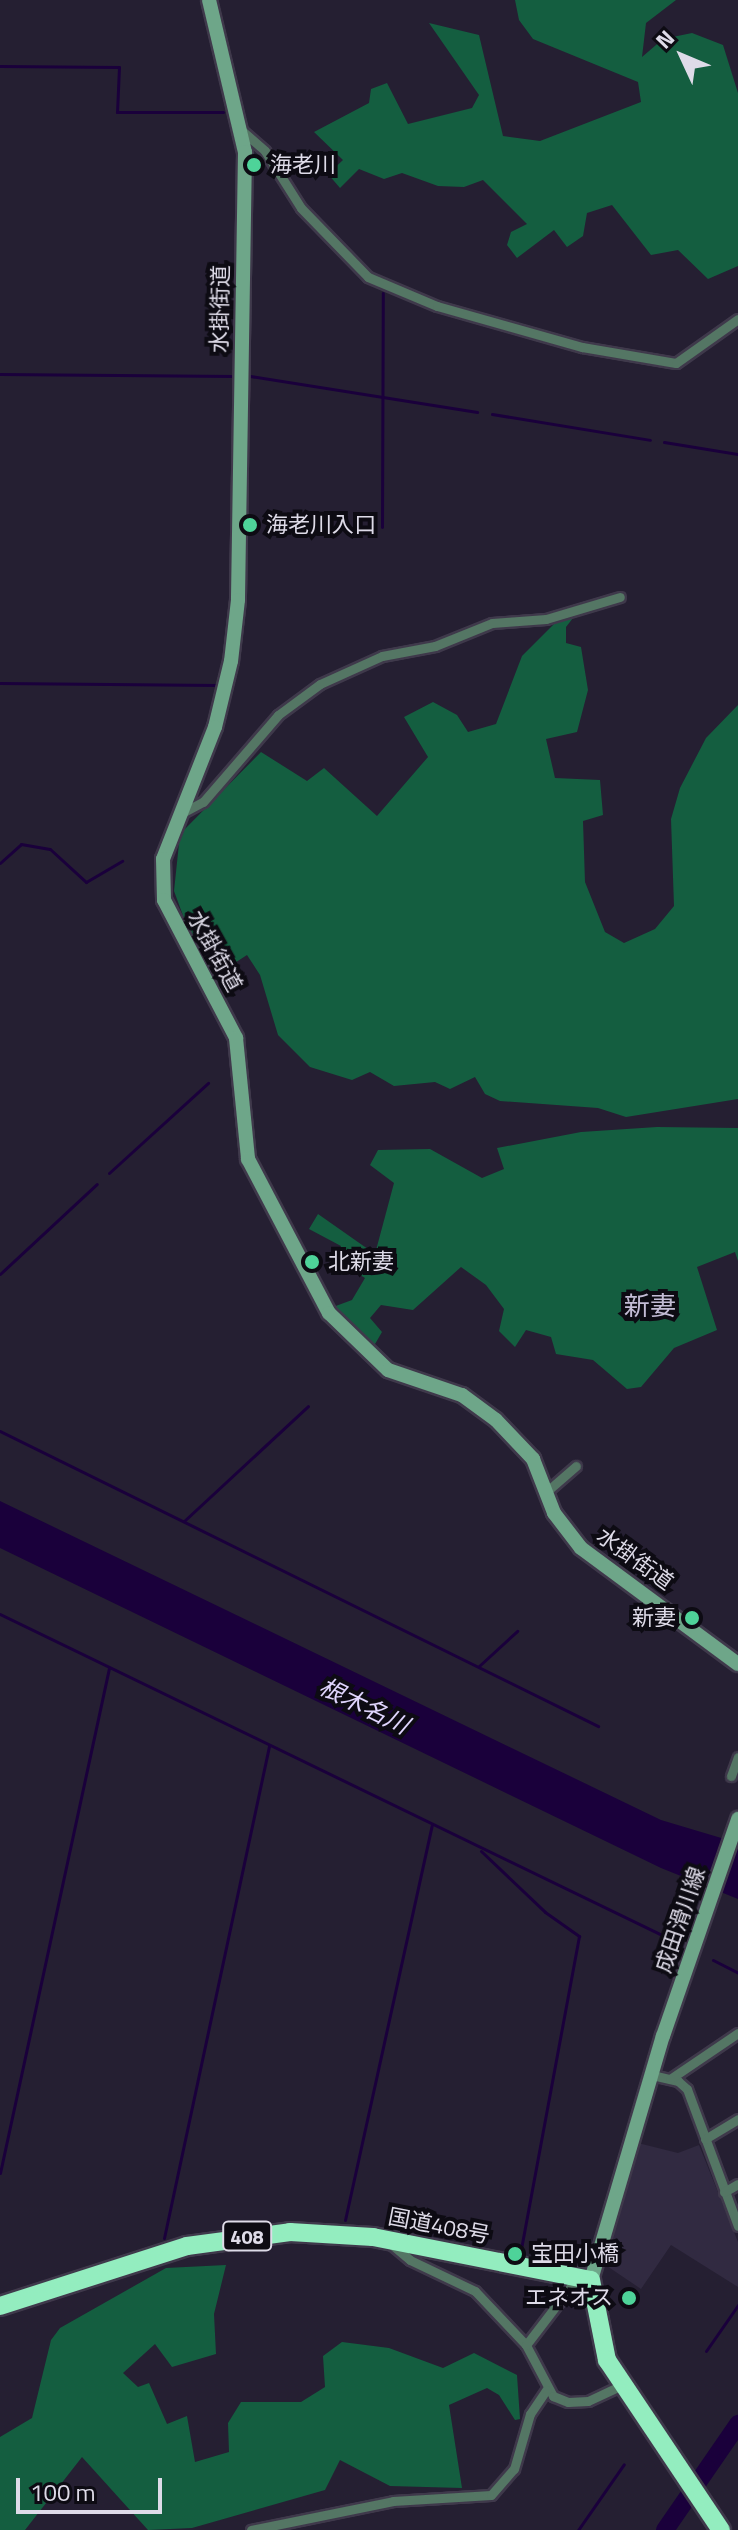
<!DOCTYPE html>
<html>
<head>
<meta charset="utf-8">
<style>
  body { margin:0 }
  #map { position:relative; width:738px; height:2530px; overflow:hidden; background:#251f32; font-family:"Titillium Web","Noto Sans JP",sans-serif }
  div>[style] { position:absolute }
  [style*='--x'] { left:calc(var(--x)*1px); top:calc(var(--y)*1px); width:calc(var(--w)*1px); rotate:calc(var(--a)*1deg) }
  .built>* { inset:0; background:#312a41 }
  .forest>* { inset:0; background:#145e40 }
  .water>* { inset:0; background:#1a003b }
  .stream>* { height:3px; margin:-1.5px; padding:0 1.5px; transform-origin:1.5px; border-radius:1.5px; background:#1a003b }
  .river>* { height:18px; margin:-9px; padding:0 9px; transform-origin:9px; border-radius:9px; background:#1a003b }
  .roads { filter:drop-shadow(2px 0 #3f394b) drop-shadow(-2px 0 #3f394b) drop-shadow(0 2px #3f394b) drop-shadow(0 -2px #3f394b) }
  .street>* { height:9px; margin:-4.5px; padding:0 4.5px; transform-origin:4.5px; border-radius:4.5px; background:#547664 }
  .secondary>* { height:14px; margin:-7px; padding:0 7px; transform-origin:7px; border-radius:7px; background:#6ea689 }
  .highway>* { height:18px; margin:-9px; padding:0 9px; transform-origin:9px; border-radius:9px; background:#93edbf }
  .dots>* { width:22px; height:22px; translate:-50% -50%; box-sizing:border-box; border:4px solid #0d0b13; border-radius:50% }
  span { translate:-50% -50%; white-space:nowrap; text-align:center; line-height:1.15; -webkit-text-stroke:8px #0d0b13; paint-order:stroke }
  .shield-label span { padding:2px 6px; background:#0d0b13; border:2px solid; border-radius:6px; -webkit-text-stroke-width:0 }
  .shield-label { font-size:20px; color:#dedbe8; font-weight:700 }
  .poi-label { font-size:22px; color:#dedbe8 }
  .left { translate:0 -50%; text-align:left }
  .right { translate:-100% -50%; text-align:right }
  .street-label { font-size:22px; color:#dedbe8 }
  .water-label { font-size:24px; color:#e0d6fe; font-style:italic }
  .quarter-label { font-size:26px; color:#c3bcd5 }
  .north { position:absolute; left:642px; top:16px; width:80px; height:80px; -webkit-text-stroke:6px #0d0b13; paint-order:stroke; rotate:314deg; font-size:22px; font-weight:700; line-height:32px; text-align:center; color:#dedbe8 }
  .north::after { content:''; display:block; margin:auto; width:28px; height:36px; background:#dedbe8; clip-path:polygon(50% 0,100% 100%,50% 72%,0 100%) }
  .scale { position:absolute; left:16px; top:2478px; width:146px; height:36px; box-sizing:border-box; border:4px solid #dedbe8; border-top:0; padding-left:10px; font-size:24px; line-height:28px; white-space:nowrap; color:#dedbe8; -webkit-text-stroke:6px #0d0b13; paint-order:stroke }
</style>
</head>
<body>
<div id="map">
  <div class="built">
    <i style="clip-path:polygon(638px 2143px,678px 2153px,699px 2145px,738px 2242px,738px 2287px,671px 2245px,641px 2289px,601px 2262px)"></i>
  </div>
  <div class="forest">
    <i style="clip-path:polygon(515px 0,676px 0,646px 23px,642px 57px,663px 39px,692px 33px,723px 45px,738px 93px,738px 266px,708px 279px,678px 250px,651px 255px,612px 205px,587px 213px,583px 236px,567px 247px,554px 230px,517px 258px,507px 245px,511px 232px,527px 224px,483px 180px,464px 187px,438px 186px,402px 173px,384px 179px,359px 169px,340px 188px,328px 174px,343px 160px,314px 132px,369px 103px,371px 89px,387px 83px,408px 124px,472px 108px,479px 95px,429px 23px,479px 35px,503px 136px,540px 141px,641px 102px,638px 82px,533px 39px,519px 20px)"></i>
    <i style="clip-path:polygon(560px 618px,573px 618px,566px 627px,566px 643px,581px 647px,588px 690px,577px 732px,546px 739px,555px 778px,600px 780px,603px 815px,583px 821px,585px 882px,605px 932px,624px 943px,655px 929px,674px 906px,671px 819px,680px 788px,706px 738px,738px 705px,738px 1099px,626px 1117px,598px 1108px,500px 1101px,485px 1094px,475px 1077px,450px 1089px,435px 1082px,394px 1086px,370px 1072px,352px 1080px,310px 1067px,278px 1035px,260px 975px,247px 955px,227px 968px,189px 932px,174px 891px,180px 834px,261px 752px,307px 781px,324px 768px,377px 816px,428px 757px,404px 717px,433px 702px,457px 715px,468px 732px,496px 724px,522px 656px)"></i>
    <i style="clip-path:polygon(657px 1127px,738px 1128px,738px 1261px,735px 1252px,697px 1267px,717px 1330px,674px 1348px,641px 1387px,627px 1389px,593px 1360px,556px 1354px,551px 1337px,526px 1330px,515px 1347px,499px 1331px,504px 1309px,486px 1285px,461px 1267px,413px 1310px,381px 1305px,370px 1318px,382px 1332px,371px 1351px,333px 1307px,352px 1300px,365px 1278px,334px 1259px,341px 1246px,309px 1229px,318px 1214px,375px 1254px,394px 1183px,370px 1165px,378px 1150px,430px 1149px,482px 1178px,504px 1169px,497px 1148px,581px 1132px)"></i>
    <i style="clip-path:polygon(226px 2265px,214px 2314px,216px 2354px,172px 2367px,155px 2344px,123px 2373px,138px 2387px,149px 2383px,167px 2424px,187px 2416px,195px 2462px,229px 2452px,228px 2423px,241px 2402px,301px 2402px,325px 2387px,323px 2356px,342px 2342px,389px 2348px,443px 2368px,474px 2353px,517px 2375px,520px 2419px,515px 2420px,499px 2395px,487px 2388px,449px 2405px,462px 2488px,390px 2486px,340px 2460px,325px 2490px,192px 2528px,148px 2530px,82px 2457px,25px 2530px,0 2530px,0 2437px,32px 2418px,51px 2340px,60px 2328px,166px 2268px)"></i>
  </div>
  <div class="water">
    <i style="clip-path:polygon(0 1501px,661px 1820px,738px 1843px,738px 1899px,661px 1868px,0 1548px)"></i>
  </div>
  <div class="stream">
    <i style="--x:0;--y:66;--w:119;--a:0.5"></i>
    <i style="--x:119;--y:67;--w:45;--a:92.5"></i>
    <i style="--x:117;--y:112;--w:106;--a:0"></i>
    <i style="--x:0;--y:374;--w:233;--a:0.5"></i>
    <i style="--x:250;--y:376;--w:230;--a:9"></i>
    <i style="--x:492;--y:414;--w:160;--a:9.3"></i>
    <i style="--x:664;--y:442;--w:75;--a:9.2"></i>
    <i style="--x:382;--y:527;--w:234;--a:-89.8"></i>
    <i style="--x:0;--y:683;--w:217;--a:0.5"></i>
    <i style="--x:0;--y:863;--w:28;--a:-42"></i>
    <i style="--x:21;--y:844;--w:29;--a:10"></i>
    <i style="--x:50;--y:849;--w:49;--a:42.5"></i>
    <i style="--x:86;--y:882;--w:42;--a:-30.3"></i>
    <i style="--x:109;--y:1173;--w:134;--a:-42.3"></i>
    <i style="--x:0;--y:1274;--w:132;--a:-42.9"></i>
    <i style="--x:0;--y:1431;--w:667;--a:26.26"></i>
    <i style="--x:184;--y:1521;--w:169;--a:-42.8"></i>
    <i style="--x:0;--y:1614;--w:736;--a:25.87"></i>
    <i style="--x:479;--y:1666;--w:52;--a:-42.6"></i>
    <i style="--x:481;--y:1851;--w:88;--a:43.6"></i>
    <i style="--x:545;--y:1912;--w:42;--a:35.2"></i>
    <i style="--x:579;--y:1936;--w:317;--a:100.5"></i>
    <i style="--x:713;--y:1960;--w:28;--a:27"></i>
    <i style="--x:0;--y:2173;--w:517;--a:-77.82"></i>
    <i style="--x:345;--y:2220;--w:404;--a:-77.6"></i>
    <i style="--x:164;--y:2238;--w:503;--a:-77.95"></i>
    <i style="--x:706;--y:2351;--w:56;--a:-55.2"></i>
    <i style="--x:578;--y:2530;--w:80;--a:-55.1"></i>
  </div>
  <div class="river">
    <i style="--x:665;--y:2530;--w:129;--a:-55.4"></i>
  </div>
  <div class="roads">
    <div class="street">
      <i style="--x:240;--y:129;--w:33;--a:41"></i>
      <i style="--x:265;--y:151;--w:67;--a:57.7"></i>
      <i style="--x:301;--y:208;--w:96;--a:45.8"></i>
      <i style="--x:368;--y:277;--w:75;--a:22.8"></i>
      <i style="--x:437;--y:306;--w:151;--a:15.8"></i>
      <i style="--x:582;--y:347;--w:95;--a:9.7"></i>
      <i style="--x:676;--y:363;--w:76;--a:-35.4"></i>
      <i style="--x:180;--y:814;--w:26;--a:-28"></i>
      <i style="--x:203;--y:802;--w:115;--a:-49.2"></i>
      <i style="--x:278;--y:715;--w:52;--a:-36.4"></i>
      <i style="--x:320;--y:684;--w:68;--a:-24.3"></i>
      <i style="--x:382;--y:656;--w:54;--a:-10.7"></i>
      <i style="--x:435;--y:646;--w:61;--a:-22"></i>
      <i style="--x:492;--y:623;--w:54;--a:-4.2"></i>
      <i style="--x:546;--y:619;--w:77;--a:-16.6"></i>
      <i style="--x:545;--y:1493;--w:41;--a:-41.1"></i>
      <i style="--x:731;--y:1776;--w:20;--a:-70"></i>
      <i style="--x:652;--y:2075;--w:27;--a:13"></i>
      <i style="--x:678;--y:2081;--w:12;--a:42"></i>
      <i style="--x:687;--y:2089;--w:146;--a:69.6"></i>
      <i style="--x:670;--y:2079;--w:82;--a:-34.1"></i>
      <i style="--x:705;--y:2139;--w:39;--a:-31"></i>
      <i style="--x:724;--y:2192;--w:16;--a:-30"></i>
      <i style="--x:391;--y:2244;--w:25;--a:40"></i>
      <i style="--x:410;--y:2260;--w:72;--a:25.5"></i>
      <i style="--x:475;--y:2291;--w:74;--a:46.6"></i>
      <i style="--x:526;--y:2345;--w:58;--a:62.1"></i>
      <i style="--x:553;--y:2396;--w:16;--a:22"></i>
      <i style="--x:568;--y:2402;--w:20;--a:-3"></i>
      <i style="--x:588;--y:2401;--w:38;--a:-25"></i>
      <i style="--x:526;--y:2345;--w:86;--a:-52.6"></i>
      <i style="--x:251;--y:2530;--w:145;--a:-11.5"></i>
      <i style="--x:393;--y:2501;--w:98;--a:-3.5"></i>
      <i style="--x:491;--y:2495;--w:35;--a:-49"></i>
      <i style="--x:514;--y:2469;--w:57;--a:-73.8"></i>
      <i style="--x:530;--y:2414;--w:29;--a:-56"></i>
    </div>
    <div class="secondary">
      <i style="--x:209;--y:0;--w:156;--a:76.7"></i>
      <i style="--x:245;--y:152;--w:448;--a:90.9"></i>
      <i style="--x:238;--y:600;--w:61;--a:96.5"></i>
      <i style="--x:231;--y:661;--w:68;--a:103.6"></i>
      <i style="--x:215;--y:727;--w:142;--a:111.5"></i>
      <i style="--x:163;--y:859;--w:41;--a:88.6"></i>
      <i style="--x:164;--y:900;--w:156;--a:62.4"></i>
      <i style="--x:236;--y:1038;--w:122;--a:84.3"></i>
      <i style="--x:248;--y:1159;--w:174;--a:62.3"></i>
      <i style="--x:329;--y:1313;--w:82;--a:44"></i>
      <i style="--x:388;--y:1370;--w:78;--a:18.7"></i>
      <i style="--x:462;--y:1395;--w:42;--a:36.3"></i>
      <i style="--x:496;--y:1420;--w:54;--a:46.5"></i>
      <i style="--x:533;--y:1459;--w:58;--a:68.7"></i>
      <i style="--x:554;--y:1513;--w:44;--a:52.4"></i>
      <i style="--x:581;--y:1548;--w:195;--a:36.5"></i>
      <i style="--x:591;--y:2280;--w:254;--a:-73.6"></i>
      <i style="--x:663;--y:2036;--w:230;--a:-70.9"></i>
    </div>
    <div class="highway">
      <i style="--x:0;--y:2306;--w:196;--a:-17.8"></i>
      <i style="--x:187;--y:2246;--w:104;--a:-7.7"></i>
      <i style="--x:290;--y:2232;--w:83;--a:3.4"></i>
      <i style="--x:373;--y:2237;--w:222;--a:11.2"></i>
      <i style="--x:591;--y:2280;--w:82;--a:78.7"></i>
      <i style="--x:607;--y:2360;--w:205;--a:56.2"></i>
    </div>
  </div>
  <div class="dots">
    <i style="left:254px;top:165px;background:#4ed399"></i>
    <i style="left:250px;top:525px;background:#4ed399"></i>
    <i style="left:312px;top:1262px;background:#4ed399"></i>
    <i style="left:692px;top:1618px;background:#4ed399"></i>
    <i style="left:515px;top:2254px;background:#4ed399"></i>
    <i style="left:629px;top:2298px;background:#4ed399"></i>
  </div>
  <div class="shield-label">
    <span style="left:247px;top:2236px">408</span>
  </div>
  <div class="poi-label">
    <span class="left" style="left:270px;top:165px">海老川</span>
    <span class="left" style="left:266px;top:525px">海老川入口</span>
    <span class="left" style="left:328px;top:1262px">北新妻</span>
    <span class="right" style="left:676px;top:1618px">新妻</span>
    <span class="left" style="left:531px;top:2254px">宝田小橋</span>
    <span class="right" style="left:613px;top:2298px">エネオス</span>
  </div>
  <div class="street-label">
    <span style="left:220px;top:309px;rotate:-89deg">水掛街道</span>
    <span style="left:215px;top:951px;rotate:61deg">水掛街道</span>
    <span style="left:635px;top:1559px;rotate:36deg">水掛街道</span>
    <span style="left:680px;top:1920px;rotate:-71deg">成田滑川線</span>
    <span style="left:439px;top:2226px;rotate:11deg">国道408号</span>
  </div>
  <div class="water-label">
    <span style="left:364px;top:1706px;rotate:26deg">根木名川</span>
  </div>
  <div class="quarter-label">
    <span style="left:650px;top:1306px">新妻</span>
  </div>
  <div class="north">N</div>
  <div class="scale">100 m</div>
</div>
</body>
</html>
